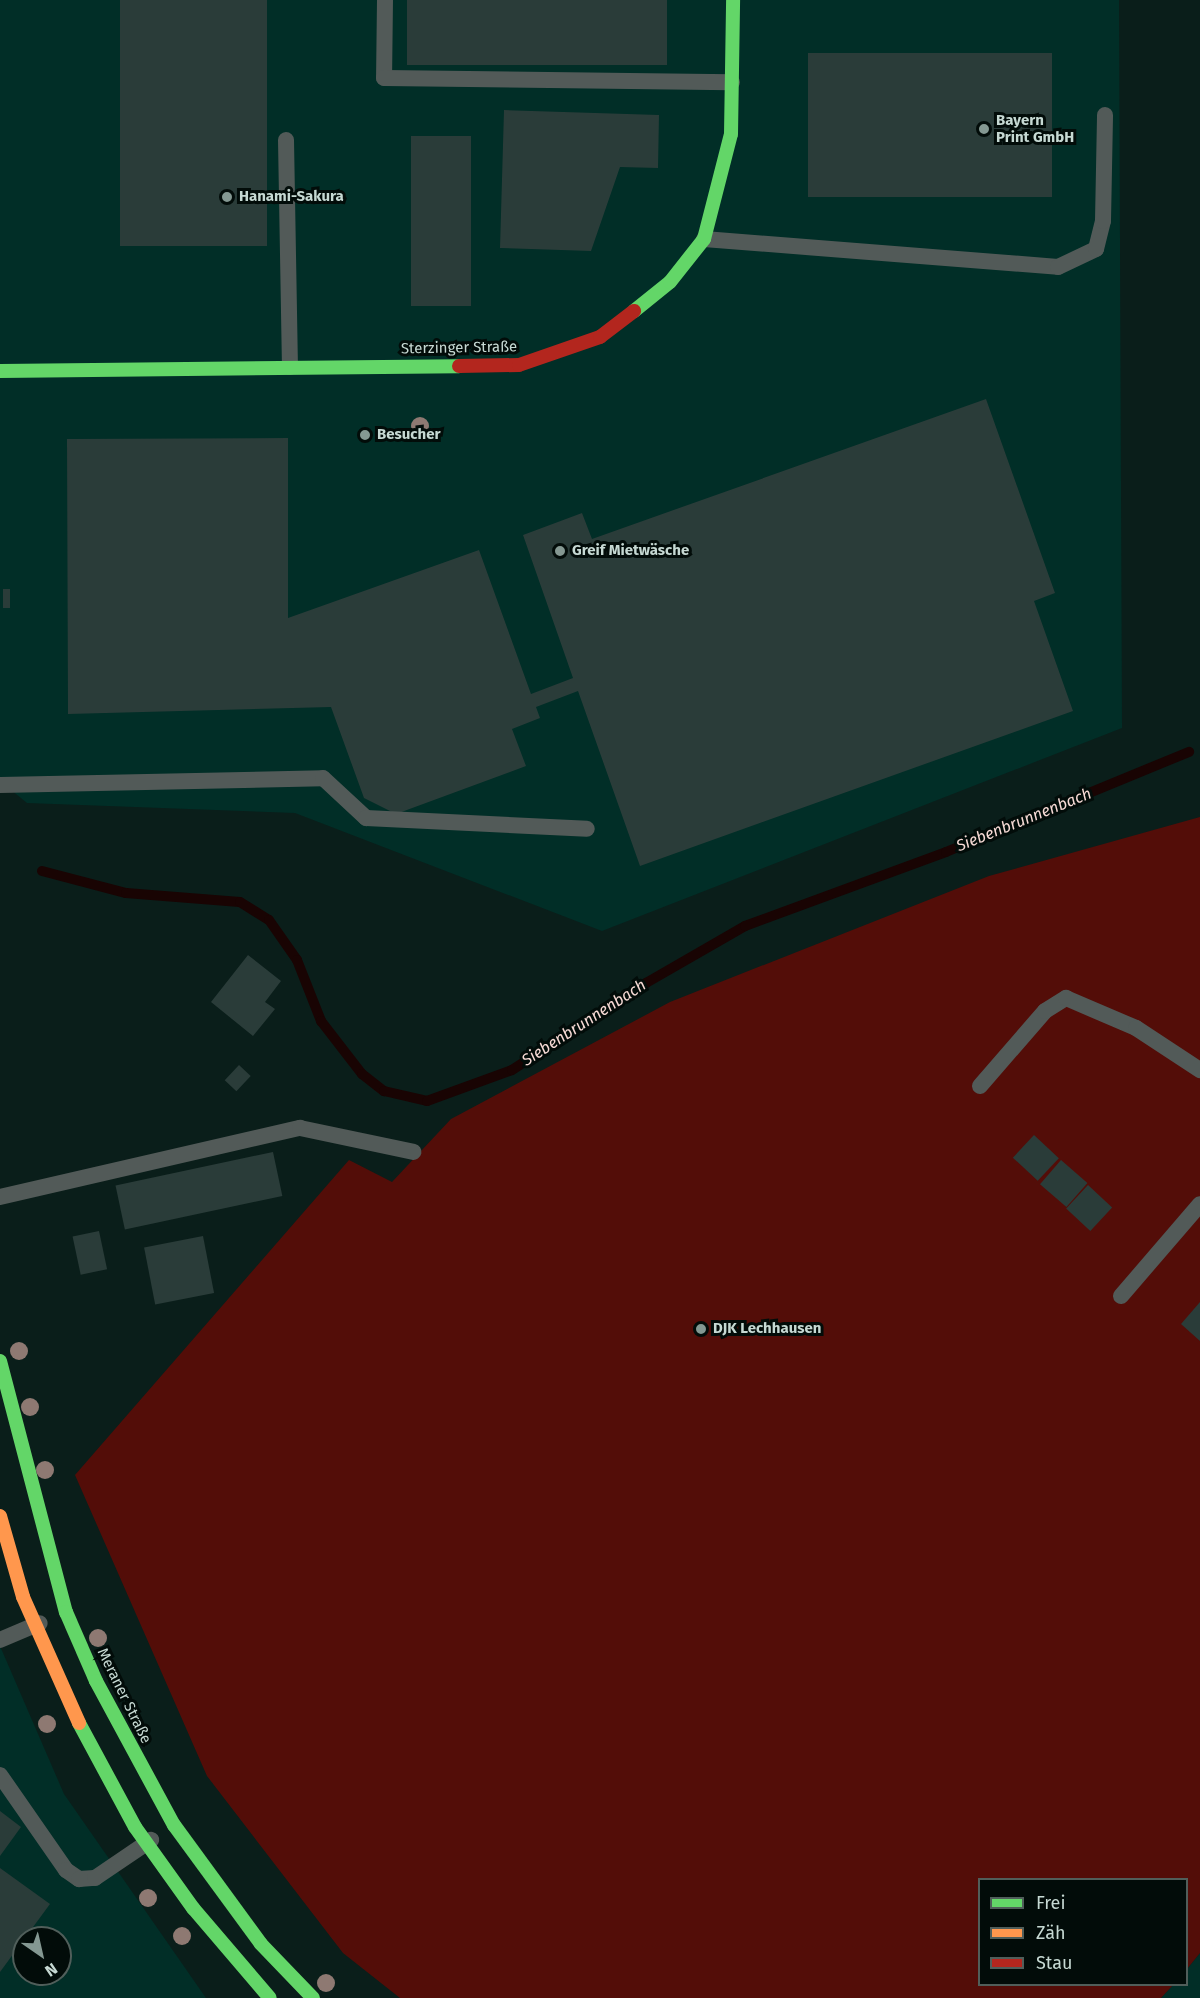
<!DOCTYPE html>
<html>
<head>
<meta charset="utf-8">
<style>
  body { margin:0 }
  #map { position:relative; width:1200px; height:1998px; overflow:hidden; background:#0a1e1a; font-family:"Fira Sans",sans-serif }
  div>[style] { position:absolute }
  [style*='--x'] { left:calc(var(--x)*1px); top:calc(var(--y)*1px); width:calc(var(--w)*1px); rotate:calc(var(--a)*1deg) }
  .built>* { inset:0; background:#012e27 }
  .green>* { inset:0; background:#530d08 }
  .stream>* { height:10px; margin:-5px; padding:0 5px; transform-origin:5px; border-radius:5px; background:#190403 }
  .building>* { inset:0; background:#2a3c39; transform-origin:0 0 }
  .lane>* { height:16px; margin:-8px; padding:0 8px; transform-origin:8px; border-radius:8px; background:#525a58 }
  .fast>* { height:14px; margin:-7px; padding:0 7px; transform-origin:7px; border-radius:7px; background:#63d668 }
  .slow>* { height:14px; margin:-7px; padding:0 7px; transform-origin:7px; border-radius:7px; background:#ff974d }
  .jam>* { height:14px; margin:-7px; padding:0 7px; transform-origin:7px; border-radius:7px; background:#b3261e }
  .trees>* { width:18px; height:18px; margin:-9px; border-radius:50%; background:#8e7972 }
  .dots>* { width:16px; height:16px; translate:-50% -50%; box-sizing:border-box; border:3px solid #020c09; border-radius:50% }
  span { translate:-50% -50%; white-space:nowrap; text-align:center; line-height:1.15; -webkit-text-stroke:6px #020c09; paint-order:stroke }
  .poi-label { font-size:15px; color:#c6d9d3; font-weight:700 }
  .left { translate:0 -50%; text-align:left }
  .street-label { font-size:15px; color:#c6d9d3 }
  .water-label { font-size:16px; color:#f7dbd6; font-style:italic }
  .legend { position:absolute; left:978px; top:1878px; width:210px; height:108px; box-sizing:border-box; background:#020c09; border:2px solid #505e5a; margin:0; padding:8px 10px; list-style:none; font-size:18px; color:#c6d9d3 }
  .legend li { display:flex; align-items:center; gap:12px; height:30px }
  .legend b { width:30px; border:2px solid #505e5a }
  .north { position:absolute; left:12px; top:1926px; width:60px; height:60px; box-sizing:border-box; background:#020c09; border:2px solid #505e5a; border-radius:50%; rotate:146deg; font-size:16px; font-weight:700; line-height:24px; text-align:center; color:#c6d9d3 }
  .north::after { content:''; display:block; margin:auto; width:21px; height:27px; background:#849892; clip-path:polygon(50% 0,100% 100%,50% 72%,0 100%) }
</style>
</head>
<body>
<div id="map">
  <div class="built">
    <i style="clip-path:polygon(0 0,1119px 0,1122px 728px,602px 931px,295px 813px,27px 803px,0 781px)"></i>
    <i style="clip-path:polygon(evenodd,0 1646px,64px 1794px,206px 1998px,0 1998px,0 1646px,24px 1938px,60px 1938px,60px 1974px,24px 1974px,24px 1938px)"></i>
    <i style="clip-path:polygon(1200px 1953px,1200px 1998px,1161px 1998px,1173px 1985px,1186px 1984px,1187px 1969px)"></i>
  </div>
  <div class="green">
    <i style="clip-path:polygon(1200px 817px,1200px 1953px,1187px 1969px,1186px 1880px,980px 1880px,980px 1984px,1173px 1985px,1161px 1998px,400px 1998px,343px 1953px,207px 1776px,75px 1475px,349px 1160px,392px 1182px,451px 1119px,670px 1002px,989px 876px)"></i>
  </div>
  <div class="stream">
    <i style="--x:42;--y:871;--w:87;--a:14.7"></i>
    <i style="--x:126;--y:893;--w:114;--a:4.5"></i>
    <i style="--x:240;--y:902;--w:34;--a:32"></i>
    <i style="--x:269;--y:920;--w:49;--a:55"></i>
    <i style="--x:297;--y:960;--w:66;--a:68.5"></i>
    <i style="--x:321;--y:1021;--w:67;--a:52.3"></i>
    <i style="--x:362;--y:1074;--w:28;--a:38"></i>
    <i style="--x:384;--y:1091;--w:44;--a:13.1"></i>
    <i style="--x:427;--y:1101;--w:90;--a:-20"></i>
    <i style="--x:512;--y:1070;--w:160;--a:-33"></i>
    <i style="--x:646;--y:983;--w:114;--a:-29.9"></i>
    <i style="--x:745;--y:926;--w:214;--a:-20.2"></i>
    <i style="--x:946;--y:852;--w:263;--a:-22.4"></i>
  </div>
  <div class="building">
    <i style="left:120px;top:0;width:147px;height:246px"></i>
    <i style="left:407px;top:0;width:260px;height:65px"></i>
    <i style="left:808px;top:53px;width:244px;height:144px"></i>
    <i style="clip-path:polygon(504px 110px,659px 115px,658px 168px,620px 167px,591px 251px,500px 248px)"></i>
    <i style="left:411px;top:136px;width:60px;height:170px"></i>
    <i style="clip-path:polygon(986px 399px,1055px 593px,1034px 601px,1073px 711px,640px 866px,578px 691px,536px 707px,540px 718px,512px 729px,526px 766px,396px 814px,364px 798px,331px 707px,68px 714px,67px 439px,288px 438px,288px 618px,479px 550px,531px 694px,573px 678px,523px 535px,582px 513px,592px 539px)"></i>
    <i style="left:3px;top:589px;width:7px;height:19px"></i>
    <i style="clip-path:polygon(248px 955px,281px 981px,265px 1002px,275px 1009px,253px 1036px,211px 1002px)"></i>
    <i style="left:239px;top:1065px;width:16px;height:21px;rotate:43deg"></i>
    <i style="left:1034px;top:1135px;width:34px;height:31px;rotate:43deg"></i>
    <i style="left:273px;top:1152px;width:45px;height:161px;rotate:78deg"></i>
    <i style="left:1061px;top:1160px;width:35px;height:32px;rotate:41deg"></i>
    <i style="left:1088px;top:1185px;width:33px;height:32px;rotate:43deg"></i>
    <i style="left:99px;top:1231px;width:39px;height:27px;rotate:78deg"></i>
    <i style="left:203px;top:1236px;width:58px;height:60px;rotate:79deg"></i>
    <i style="clip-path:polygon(1200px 1302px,1200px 1341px,1181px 1324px)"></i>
    <i style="clip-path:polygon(0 1811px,21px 1827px,0 1856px)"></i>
    <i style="clip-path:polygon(0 1868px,50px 1904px,0 1972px)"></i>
  </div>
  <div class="lane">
    <i style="--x:385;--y:0;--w:78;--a:90.7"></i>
    <i style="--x:384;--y:78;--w:348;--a:0.7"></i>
    <i style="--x:286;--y:140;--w:227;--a:89"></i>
    <i style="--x:704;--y:239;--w:355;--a:4.5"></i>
    <i style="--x:1058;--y:267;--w:42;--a:-25.3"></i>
    <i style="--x:1096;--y:249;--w:29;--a:-76"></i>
    <i style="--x:1103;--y:221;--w:106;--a:-88.9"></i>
    <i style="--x:0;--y:785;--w:323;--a:-1.2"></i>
    <i style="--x:323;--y:778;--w:59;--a:42.9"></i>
    <i style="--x:366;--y:818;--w:221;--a:2.8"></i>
    <i style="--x:980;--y:1086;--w:99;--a:-49.1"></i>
    <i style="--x:1045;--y:1011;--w:25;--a:-32"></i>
    <i style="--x:1066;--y:998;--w:76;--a:23.2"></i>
    <i style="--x:1136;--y:1028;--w:77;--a:33.3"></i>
    <i style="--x:0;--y:1197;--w:308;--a:-13"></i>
    <i style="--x:300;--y:1128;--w:116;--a:11.9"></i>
    <i style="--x:1121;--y:1296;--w:121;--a:-49.3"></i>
    <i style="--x:0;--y:1640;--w:43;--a:-23"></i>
    <i style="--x:0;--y:1775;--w:116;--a:55.2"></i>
    <i style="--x:66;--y:1870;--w:16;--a:35"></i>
    <i style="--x:79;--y:1879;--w:16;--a:-4"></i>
    <i style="--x:95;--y:1878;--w:68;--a:-34.2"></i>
  </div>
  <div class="fast">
    <i style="--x:634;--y:311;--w:46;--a:-38.9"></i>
    <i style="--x:670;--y:282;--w:55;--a:-51.7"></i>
    <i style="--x:704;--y:239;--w:108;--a:-75.6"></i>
    <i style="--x:731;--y:134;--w:134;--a:-89.1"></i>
    <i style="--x:0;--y:371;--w:459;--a:-0.6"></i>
    <i style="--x:0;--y:1361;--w:260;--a:75.3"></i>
    <i style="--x:66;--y:1612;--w:75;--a:66.5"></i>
    <i style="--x:96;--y:1681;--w:164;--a:61.6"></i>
    <i style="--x:174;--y:1825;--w:147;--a:53.8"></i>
    <i style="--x:261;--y:1944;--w:75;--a:46.1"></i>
    <i style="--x:79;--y:1723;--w:118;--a:61.7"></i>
    <i style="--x:135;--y:1827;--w:100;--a:54.4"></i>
    <i style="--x:193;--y:1908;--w:118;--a:49.5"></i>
  </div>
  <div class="slow">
    <i style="--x:0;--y:1516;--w:84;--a:74.1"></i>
    <i style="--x:23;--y:1597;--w:138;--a:66"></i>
  </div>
  <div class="jam">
    <i style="--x:459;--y:366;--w:60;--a:-1"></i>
    <i style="--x:519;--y:365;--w:86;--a:-19.1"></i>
    <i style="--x:600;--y:337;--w:43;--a:-37.4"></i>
  </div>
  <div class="trees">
    <i style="left:420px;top:426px"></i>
    <i style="left:19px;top:1351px"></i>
    <i style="left:30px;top:1407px"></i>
    <i style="left:45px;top:1470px"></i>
    <i style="left:98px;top:1638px"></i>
    <i style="left:47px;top:1724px"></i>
    <i style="left:148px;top:1898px"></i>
    <i style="left:182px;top:1936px"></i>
    <i style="left:326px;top:1983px"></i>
  </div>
  <div class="dots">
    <i style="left:984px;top:129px;background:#849892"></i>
    <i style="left:227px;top:197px;background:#849892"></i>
    <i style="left:365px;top:435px;background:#849892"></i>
    <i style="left:560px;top:551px;background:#849892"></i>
    <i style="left:701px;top:1329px;background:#849892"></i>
  </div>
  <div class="poi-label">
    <span class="left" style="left:996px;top:129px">Bayern<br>Print GmbH</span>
    <span class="left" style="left:239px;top:197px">Hanami-Sakura</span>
    <span class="left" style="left:377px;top:435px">Besucher</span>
    <span class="left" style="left:572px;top:551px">Greif Mietwäsche</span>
    <span class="left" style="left:713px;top:1329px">DJK Lechhausen</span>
  </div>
  <div class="street-label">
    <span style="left:459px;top:348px;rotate:-1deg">Sterzinger Straße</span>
    <span style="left:124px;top:1696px;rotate:64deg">Meraner Straße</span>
  </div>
  <div class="water-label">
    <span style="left:1024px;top:820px;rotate:-22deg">Siebenbrunnenbach</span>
    <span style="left:584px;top:1023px;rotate:-33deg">Siebenbrunnenbach</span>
  </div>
  <ul class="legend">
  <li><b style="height:8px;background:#63d668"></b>Frei</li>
  <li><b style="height:8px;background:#ff974d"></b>Zäh</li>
  <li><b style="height:8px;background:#b3261e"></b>Stau</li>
  </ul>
  <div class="north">N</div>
</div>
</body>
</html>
